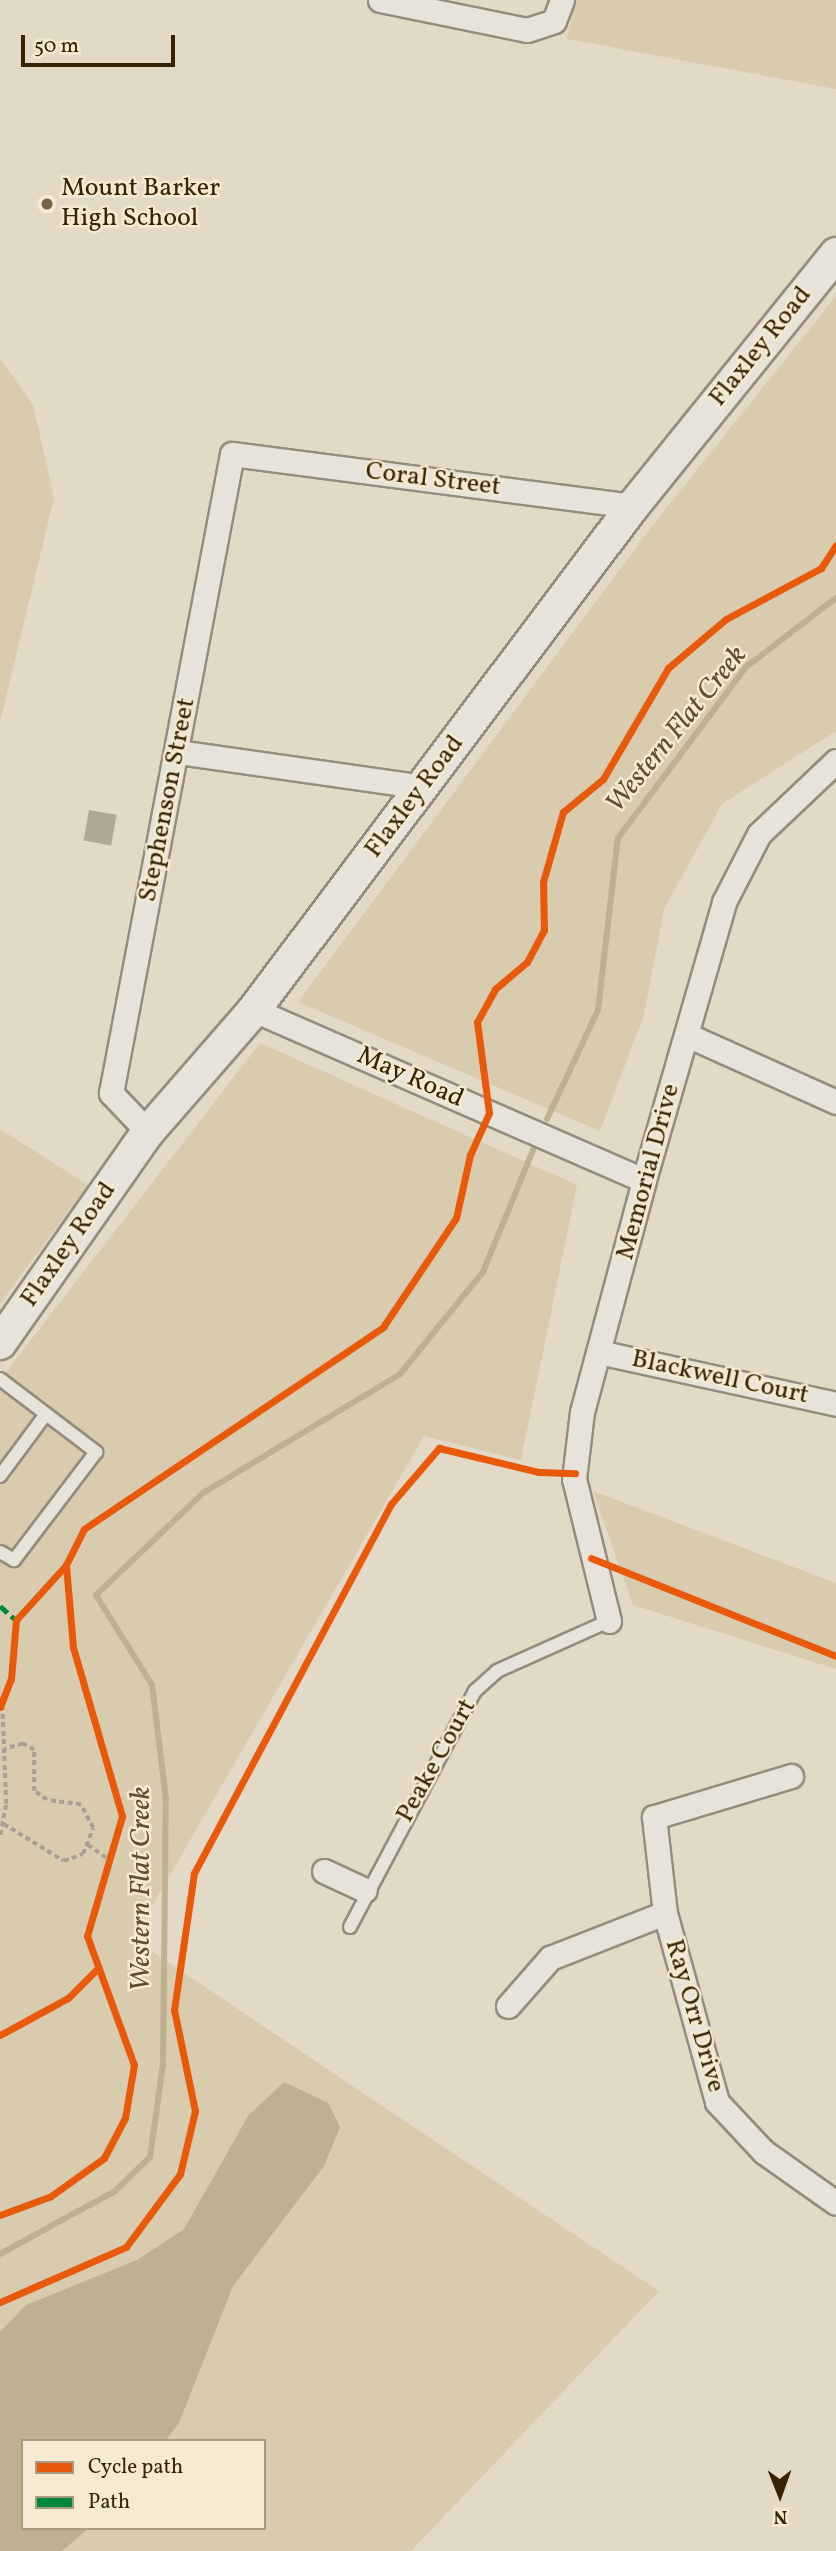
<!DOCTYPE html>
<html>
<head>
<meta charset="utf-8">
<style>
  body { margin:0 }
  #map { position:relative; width:836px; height:2551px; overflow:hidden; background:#e2dac6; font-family:Vollkorn,serif }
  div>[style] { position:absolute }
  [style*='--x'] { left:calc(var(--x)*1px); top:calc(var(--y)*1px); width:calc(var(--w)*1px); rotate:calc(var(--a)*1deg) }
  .green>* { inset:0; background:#d8cbae }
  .water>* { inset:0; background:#beb192 }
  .stream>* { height:6px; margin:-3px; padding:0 3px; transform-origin:3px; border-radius:3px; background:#beb192 }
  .building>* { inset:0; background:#afa899; transform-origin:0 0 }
  .path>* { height:3.5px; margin-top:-1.75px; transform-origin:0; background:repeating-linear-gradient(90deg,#a6a096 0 5px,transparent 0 8.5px) }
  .roads { filter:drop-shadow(2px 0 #948c7d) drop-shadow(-2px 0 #948c7d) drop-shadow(0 2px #948c7d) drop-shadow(0 -2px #948c7d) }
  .service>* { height:12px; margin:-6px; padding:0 6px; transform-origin:6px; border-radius:6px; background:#e8e3da }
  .minor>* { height:23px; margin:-11.5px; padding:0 11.5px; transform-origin:11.5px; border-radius:11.5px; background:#e8e3da }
  .secondary>* { height:32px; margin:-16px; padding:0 16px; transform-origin:16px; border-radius:16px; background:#e8e3da }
  .quiet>* { height:5px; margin-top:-2.5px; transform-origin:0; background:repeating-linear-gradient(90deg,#00873e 0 10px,transparent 0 15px) }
  .cycleway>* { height:7px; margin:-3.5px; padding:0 3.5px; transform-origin:3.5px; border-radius:3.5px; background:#e8590c }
  .dots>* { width:19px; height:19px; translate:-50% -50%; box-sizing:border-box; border:4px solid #f4ead2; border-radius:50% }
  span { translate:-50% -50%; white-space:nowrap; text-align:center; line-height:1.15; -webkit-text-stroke:5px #f4ead2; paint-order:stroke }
  .poi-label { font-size:26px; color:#362204 }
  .left { translate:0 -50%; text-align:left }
  .street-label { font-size:26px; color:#362204 }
  .water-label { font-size:28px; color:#604e2e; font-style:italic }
  .legend { position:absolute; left:21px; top:2439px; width:245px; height:91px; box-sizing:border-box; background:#f4ead2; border:2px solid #a89a80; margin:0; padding:9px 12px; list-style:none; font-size:21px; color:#362204 }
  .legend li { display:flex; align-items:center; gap:14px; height:35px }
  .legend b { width:35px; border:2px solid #a89a80 }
  .north { position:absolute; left:745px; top:2460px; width:70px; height:70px; -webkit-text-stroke:5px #f4ead2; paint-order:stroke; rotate:179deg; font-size:19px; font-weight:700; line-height:28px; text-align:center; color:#362204 }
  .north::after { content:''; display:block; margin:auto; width:24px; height:32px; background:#362204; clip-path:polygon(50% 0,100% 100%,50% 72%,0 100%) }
  .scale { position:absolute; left:21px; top:35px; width:154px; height:32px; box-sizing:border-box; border:4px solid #362204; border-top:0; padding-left:9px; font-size:21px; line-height:24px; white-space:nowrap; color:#362204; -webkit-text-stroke:5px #f4ead2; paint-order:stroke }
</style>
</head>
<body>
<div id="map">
  <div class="green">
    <i style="clip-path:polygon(576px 0,836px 0,836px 89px,567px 39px)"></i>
    <i style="clip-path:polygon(836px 296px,836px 731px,722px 804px,664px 909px,644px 1015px,600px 1131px,298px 1002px,652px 526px)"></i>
    <i style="clip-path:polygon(0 358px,33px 405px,54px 498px,0 722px)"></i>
    <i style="clip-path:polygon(evenodd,260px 1043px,577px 1185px,521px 1460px,424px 1436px,133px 1939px,659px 2291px,411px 2551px,0 2551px,0 1380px,260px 1043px,23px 2441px,264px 2441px,264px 2528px,23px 2528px,23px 2441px)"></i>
    <i style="clip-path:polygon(0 1129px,88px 1185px,0 1304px)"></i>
    <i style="clip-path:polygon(593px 1491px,836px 1583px,836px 1669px,633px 1605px)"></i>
  </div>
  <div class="water">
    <i style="clip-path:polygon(284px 2082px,328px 2103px,340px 2127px,324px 2166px,233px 2286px,179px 2423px,165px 2441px,23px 2441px,23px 2528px,89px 2528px,62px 2551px,0 2551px,0 2332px,26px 2305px,137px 2260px,184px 2229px,248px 2116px)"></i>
  </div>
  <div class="stream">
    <i style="--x:547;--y:1119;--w:120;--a:-64.9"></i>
    <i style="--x:598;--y:1010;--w:173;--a:-83.4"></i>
    <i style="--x:618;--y:838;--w:214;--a:-53.2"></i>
    <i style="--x:746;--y:667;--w:113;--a:-37.5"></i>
    <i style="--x:0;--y:2254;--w:131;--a:-28.7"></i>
    <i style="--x:115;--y:2191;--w:49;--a:-44.2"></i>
    <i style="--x:150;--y:2157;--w:93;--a:-82"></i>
    <i style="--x:163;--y:2065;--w:265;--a:-89.4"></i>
    <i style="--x:166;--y:1800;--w:116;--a:-96.9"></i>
    <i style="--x:152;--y:1685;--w:106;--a:-121.9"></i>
    <i style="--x:96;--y:1595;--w:148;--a:-43.6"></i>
    <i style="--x:203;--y:1493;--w:230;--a:-31.1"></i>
    <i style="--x:400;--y:1374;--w:132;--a:-50.9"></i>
    <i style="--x:483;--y:1272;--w:132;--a:-67.7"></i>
  </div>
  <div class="building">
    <i style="left:89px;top:810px;width:28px;height:31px;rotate:10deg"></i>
  </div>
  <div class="path">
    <i style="--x:4;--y:1824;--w:70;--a:31.7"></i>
    <i style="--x:64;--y:1861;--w:20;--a:-20"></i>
    <i style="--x:83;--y:1854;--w:28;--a:-69"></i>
    <i style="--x:93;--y:1828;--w:26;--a:-118"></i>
    <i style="--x:81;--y:1805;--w:34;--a:-172"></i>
    <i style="--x:47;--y:1800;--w:16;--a:-145"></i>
    <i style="--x:34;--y:1791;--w:41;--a:-90"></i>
    <i style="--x:34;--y:1750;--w:13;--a:-151"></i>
    <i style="--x:23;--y:1744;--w:19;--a:164"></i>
    <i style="--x:0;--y:1835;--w:32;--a:-79"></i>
    <i style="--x:6;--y:1804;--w:99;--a:-92.3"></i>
    <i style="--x:88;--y:1845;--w:28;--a:35"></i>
  </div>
  <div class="roads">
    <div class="service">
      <i style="--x:0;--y:1379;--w:121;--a:37.2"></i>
      <i style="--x:96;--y:1452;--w:136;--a:127.2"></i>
      <i style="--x:14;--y:1560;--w:16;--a:-150"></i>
      <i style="--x:0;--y:1476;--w:77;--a:-53.4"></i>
      <i style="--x:350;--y:1927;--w:267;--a:-62.1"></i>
      <i style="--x:475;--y:1691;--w:30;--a:-42"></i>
      <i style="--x:497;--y:1671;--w:123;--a:-24.1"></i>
    </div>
    <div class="minor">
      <i style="--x:380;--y:0;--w:150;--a:11.5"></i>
      <i style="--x:527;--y:30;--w:28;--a:-18"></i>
      <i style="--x:554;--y:21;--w:22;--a:-69"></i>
      <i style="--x:178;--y:752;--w:247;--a:8.1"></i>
      <i style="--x:254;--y:1010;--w:425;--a:23.6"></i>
      <i style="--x:687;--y:1035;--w:163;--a:24.2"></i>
      <i style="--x:148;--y:1132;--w:54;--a:-133.5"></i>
      <i style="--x:111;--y:1093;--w:650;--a:-79.28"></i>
      <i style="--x:232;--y:454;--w:404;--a:7.4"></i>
      <i style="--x:603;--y:1353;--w:239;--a:12.3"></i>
      <i style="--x:609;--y:1621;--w:146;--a:-103.8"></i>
      <i style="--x:574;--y:1479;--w:67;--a:-83.2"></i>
      <i style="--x:582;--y:1412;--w:240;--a:-75"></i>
      <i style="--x:644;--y:1180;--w:289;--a:-73.9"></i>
      <i style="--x:724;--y:902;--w:76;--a:-62.8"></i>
      <i style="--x:759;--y:834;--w:106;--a:-43.5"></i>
      <i style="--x:791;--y:1776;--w:143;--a:163.3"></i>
      <i style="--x:654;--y:1817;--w:97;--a:83.5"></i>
      <i style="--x:665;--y:1913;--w:196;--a:74.6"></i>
      <i style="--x:717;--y:2102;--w:69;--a:46.8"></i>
      <i style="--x:764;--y:2152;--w:88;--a:35.3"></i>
      <i style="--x:324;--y:1871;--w:45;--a:24.9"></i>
      <i style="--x:508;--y:2006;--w:64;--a:-48.8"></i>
      <i style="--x:550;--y:1958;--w:123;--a:-21.4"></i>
    </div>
    <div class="secondary">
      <i style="--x:0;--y:1343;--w:258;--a:-55"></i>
      <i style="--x:148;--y:1132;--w:162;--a:-49"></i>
      <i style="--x:254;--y:1010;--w:631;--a:-53.06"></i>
      <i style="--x:633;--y:506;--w:324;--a:-51.1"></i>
    </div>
  </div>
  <div class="quiet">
    <i style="--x:0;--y:1606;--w:21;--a:41"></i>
  </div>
  <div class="cycleway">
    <i style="--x:591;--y:1558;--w:264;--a:21.8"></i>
    <i style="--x:0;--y:1707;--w:30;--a:-69"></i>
    <i style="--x:11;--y:1679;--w:59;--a:-85.2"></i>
    <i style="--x:16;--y:1620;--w:74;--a:-47.7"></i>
    <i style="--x:66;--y:1565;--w:40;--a:-63.4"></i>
    <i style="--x:84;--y:1529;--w:361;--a:-34"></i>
    <i style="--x:383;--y:1327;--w:131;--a:-56.2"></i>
    <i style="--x:456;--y:1218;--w:65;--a:-77.5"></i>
    <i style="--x:470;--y:1155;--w:46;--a:-65.7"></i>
    <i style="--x:489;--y:1113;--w:92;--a:-97.5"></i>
    <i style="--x:477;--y:1022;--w:38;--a:-61"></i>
    <i style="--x:495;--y:989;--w:42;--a:-40.2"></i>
    <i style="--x:527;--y:962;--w:36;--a:-62"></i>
    <i style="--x:544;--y:930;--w:48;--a:-91.2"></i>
    <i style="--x:543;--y:882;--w:73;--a:-74.1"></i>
    <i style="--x:563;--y:812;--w:52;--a:-39.5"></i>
    <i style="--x:603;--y:779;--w:129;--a:-59.6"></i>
    <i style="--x:668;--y:668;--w:76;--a:-40.2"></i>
    <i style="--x:726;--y:619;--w:108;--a:-28.2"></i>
    <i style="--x:821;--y:568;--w:27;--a:-57"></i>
    <i style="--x:0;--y:2035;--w:77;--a:-28.6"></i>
    <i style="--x:68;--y:1998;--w:41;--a:-45"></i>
    <i style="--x:0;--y:2215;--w:54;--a:-20.4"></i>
    <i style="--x:51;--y:2196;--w:65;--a:-35.6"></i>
    <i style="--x:104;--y:2158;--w:45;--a:-62.3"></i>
    <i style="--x:125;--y:2118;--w:54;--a:-80.4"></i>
    <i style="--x:134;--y:2065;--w:137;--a:-110"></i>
    <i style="--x:87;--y:1936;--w:125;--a:-73.7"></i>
    <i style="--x:122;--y:1816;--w:176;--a:-106.2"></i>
    <i style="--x:73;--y:1647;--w:82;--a:-94.9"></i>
    <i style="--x:0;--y:2302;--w:137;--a:-23.6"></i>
    <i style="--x:126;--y:2247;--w:91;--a:-53.5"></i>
    <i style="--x:180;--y:2174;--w:65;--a:-76.6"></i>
    <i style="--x:195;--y:2111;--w:103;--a:-101.7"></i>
    <i style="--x:174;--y:2010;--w:138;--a:-81.7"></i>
    <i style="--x:194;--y:1873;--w:418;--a:-61.9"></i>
    <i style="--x:391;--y:1504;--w:74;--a:-49.4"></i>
    <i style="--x:439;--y:1448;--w:103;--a:13.5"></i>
    <i style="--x:539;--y:1472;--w:36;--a:2"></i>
  </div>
  <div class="dots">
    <i style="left:47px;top:204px;background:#726248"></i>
  </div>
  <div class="poi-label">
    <span class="left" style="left:61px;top:204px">Mount Barker<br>High School</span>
  </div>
  <div class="street-label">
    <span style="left:761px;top:347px;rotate:-51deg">Flaxley Road</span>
    <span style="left:433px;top:480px;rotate:7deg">Coral Street</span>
    <span style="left:415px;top:797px;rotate:-53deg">Flaxley Road</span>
    <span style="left:168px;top:800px;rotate:-79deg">Stephenson Street</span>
    <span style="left:410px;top:1078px;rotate:24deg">May Road</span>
    <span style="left:649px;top:1172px;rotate:-75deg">Memorial Drive</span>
    <span style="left:69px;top:1245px;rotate:-55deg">Flaxley Road</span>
    <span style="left:720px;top:1378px;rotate:12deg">Blackwell Court</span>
    <span style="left:437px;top:1761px;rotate:-61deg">Peake Court</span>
    <span style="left:694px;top:2016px;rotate:74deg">Ray Orr Drive</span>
  </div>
  <div class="water-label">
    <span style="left:677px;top:730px;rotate:-51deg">Western Flat Creek</span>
    <span style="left:142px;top:1889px;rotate:-90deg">Western Flat Creek</span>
  </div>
  <ul class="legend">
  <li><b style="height:9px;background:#e8590c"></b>Cycle path</li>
  <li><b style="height:9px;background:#00873e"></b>Path</li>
  </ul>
  <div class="north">N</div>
  <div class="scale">50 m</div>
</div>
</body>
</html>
